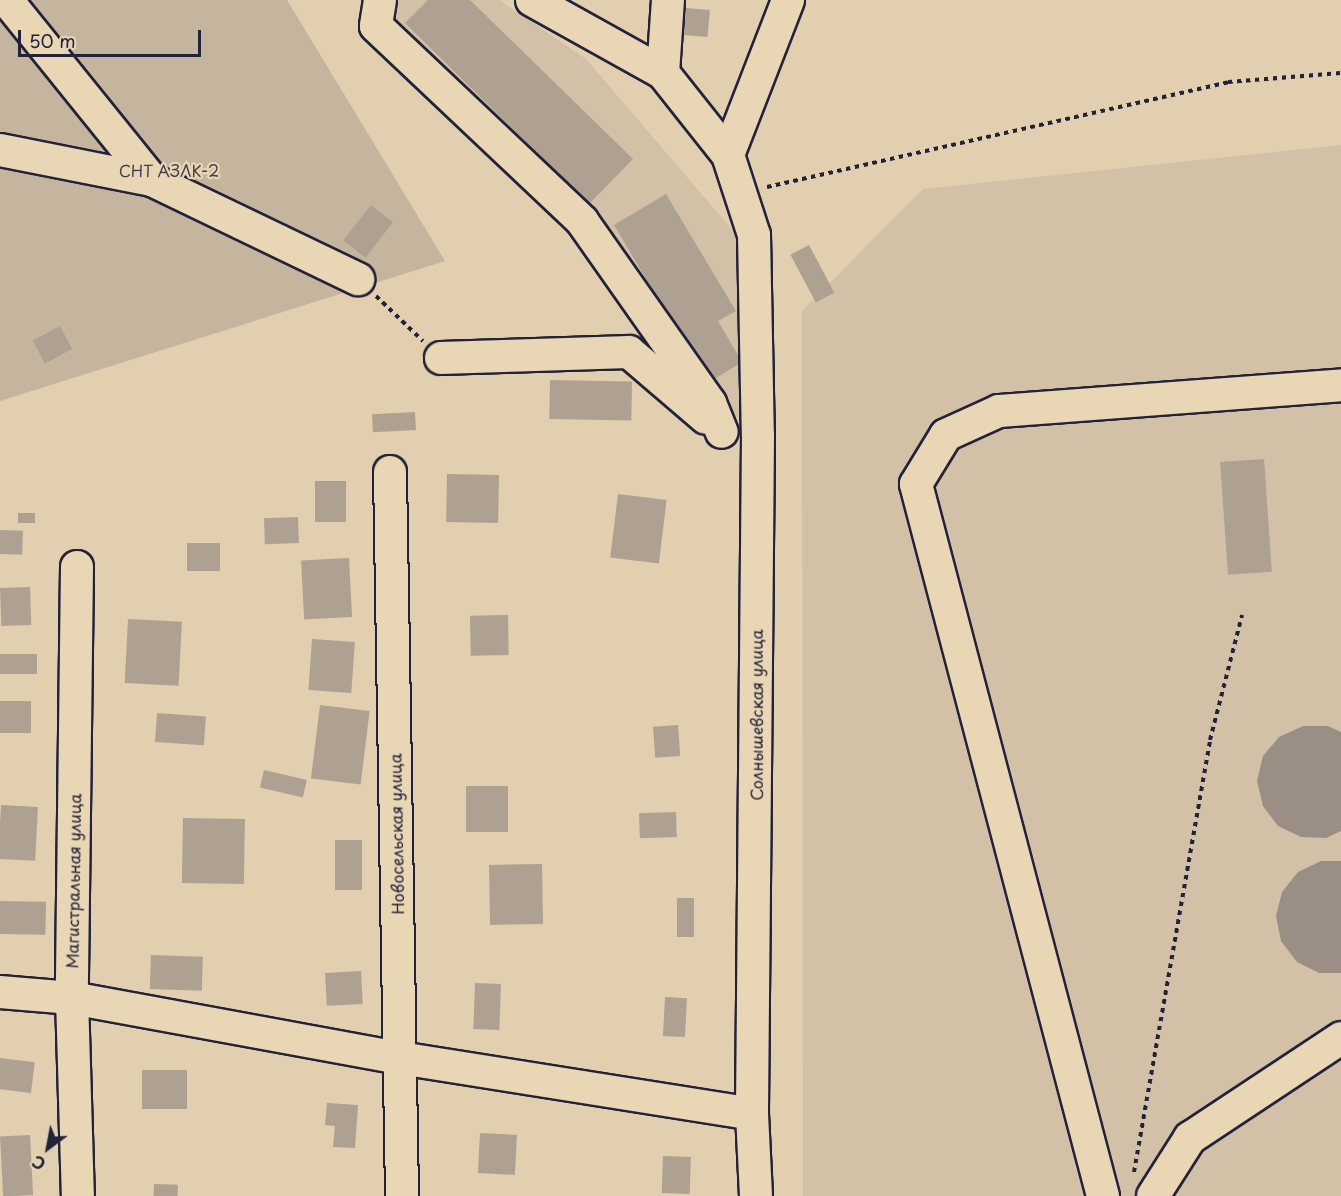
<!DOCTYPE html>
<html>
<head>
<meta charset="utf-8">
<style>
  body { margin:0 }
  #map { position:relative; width:1341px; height:1196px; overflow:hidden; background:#e1cfaf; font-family:"Playpen Sans",sans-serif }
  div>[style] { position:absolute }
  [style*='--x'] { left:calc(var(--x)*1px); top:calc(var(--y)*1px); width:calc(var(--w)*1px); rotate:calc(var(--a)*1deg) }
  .built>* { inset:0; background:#d2c1a6 }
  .green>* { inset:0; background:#c5b59e }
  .water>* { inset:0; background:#9b8f85 }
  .building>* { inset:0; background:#afa191; transform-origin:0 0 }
  .path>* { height:4px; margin-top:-2px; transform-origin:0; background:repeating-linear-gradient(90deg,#22223b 0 4.5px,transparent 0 9px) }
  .roads { filter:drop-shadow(2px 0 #22223b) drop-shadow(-2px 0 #22223b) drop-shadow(0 2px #22223b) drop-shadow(0 -2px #22223b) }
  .minor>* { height:32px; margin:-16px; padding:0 16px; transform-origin:16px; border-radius:16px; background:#e9d6b4 }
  span { translate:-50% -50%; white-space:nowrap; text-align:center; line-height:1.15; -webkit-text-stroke:4.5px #e9d6b4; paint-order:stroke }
  .park-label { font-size:16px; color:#433f4f }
  .street-label { font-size:16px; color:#22223b }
  .north { position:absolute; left:18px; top:1118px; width:60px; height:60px; -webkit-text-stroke:4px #e9d6b4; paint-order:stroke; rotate:212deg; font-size:16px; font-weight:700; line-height:24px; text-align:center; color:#22223b }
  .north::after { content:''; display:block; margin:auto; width:21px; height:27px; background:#22223b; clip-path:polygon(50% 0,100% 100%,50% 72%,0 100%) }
  .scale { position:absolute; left:18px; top:30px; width:183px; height:27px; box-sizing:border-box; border:3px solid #22223b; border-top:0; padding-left:8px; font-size:18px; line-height:21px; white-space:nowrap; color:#22223b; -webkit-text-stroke:4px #e9d6b4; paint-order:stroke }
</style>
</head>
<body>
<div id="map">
  <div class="built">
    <i style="clip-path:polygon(399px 0,499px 0,586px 59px,746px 246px,745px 421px,710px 403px,569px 225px,376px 26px)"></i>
    <i style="clip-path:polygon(1341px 145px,1341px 1196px,803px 1196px,802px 311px,923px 189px)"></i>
  </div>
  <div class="green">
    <i style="clip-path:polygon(0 0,287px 0,445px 261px,0 401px)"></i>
  </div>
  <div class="water">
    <i style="clip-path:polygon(1303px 726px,1328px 726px,1341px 732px,1341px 831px,1326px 838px,1301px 837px,1278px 826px,1263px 806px,1257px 781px,1263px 756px,1279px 737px)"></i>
    <i style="clip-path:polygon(1321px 861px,1341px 861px,1341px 973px,1319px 973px,1297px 962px,1281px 941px,1276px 916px,1282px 892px,1298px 872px)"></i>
  </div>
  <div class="building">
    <i style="clip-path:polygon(428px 0,470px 0,633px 159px,589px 204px,405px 23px)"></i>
    <i style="left:686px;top:8px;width:24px;height:27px;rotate:5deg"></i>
    <i style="clip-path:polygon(666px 194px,736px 311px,718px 321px,742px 362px,708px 383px,614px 225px)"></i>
    <i style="left:371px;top:205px;width:28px;height:45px;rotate:38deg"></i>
    <i style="left:809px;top:245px;width:54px;height:21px;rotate:62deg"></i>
    <i style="left:60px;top:326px;width:26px;height:31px;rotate:62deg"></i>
    <i style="left:550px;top:380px;width:82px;height:39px;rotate:1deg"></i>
    <i style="left:415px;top:412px;width:18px;height:43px;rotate:87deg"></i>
    <i style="left:1264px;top:459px;width:113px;height:44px;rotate:86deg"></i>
    <i style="left:447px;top:474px;width:52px;height:48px;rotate:1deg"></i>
    <i style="left:315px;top:481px;width:31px;height:41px"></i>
    <i style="left:618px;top:494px;width:49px;height:64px;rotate:7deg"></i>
    <i style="left:18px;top:513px;width:17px;height:10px"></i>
    <i style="left:298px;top:517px;width:26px;height:34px;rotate:88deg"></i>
    <i style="left:0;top:530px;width:23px;height:24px;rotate:2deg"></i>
    <i style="left:187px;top:543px;width:33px;height:28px"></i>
    <i style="left:349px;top:558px;width:59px;height:48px;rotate:87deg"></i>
    <i style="left:30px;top:587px;width:38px;height:30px;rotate:88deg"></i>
    <i style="left:508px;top:615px;width:40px;height:38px;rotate:89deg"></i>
    <i style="left:128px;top:619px;width:54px;height:64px;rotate:3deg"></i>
    <i style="left:312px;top:639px;width:43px;height:51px;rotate:4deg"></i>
    <i style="left:37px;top:654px;width:20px;height:37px;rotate:90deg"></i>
    <i style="left:0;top:701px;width:31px;height:32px"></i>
    <i style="left:320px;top:705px;width:50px;height:74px;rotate:7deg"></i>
    <i style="left:157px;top:713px;width:49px;height:29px;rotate:4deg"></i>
    <i style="left:678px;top:725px;width:31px;height:25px;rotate:86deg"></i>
    <i style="left:264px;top:770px;width:44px;height:18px;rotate:13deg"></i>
    <i style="left:466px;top:786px;width:42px;height:46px"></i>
    <i style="left:1px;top:805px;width:37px;height:54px;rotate:3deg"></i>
    <i style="left:676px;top:812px;width:25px;height:37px;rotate:88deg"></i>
    <i style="left:183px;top:818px;width:62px;height:65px;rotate:1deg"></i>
    <i style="left:335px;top:840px;width:27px;height:50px"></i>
    <i style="left:542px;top:864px;width:60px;height:53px;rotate:89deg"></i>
    <i style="left:677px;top:898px;width:17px;height:39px"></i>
    <i style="left:0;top:901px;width:46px;height:33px;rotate:1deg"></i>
    <i style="left:151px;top:955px;width:52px;height:34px;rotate:2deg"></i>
    <i style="left:361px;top:971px;width:33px;height:36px;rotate:87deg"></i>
    <i style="left:475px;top:983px;width:26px;height:46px;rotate:2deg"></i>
    <i style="left:665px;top:997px;width:22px;height:39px;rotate:3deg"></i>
    <i style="left:0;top:1058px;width:35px;height:31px;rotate:7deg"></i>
    <i style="left:142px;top:1070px;width:45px;height:39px"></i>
    <i style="clip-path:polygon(327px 1103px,358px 1105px,355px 1148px,333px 1147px,335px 1126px,325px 1125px)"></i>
    <i style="left:480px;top:1133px;width:37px;height:40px;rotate:3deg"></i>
    <i style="left:30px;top:1135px;width:60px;height:30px;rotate:87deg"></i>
    <i style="left:663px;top:1156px;width:28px;height:37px;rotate:2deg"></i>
    <i style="left:154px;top:1184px;width:24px;height:12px;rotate:2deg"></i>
  </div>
  <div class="path">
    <i style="--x:767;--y:187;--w:473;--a:-12.8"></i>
    <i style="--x:1228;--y:82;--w:113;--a:-4.6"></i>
    <i style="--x:376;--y:296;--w:65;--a:43.8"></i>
    <i style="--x:1134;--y:1172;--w:439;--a:-80"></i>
    <i style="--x:1210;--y:740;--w:129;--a:-75.6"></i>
  </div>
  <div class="roads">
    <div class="minor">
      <i style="--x:380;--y:0;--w:26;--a:99"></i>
      <i style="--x:376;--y:26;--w:284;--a:43.4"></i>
      <i style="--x:582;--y:221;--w:223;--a:54.9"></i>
      <i style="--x:710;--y:403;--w:31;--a:68"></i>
      <i style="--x:532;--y:0;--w:150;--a:29.1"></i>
      <i style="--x:663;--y:73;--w:105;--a:51.6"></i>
      <i style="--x:728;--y:155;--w:84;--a:72"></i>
      <i style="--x:754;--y:235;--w:201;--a:88.9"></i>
      <i style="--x:758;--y:436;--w:678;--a:90.51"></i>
      <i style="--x:752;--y:1114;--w:82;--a:87.2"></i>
      <i style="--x:663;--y:73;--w:73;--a:-86.1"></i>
      <i style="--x:0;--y:150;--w:155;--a:11.2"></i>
      <i style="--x:152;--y:180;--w:231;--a:-128.9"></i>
      <i style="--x:728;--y:155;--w:166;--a:-68.8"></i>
      <i style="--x:152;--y:180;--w:229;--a:25.7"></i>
      <i style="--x:441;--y:358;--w:188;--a:-1.8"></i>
      <i style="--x:629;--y:352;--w:101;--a:40.6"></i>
      <i style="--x:390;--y:472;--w:724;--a:89.05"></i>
      <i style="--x:77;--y:567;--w:431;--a:90.7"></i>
      <i style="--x:72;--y:998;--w:198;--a:88.3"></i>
      <i style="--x:0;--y:992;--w:72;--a:4.8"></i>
      <i style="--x:72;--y:998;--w:333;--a:10.4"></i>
      <i style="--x:400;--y:1058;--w:356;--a:9"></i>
      <i style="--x:1103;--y:1196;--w:736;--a:-104.72"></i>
      <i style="--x:916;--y:484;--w:57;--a:-58.5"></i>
      <i style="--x:946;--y:435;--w:58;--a:-24.4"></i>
      <i style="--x:999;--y:411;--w:343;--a:-4.3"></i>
      <i style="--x:1153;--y:1196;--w:69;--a:-57.5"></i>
      <i style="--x:1190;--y:1138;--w:181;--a:-33.5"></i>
    </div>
  </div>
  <div class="park-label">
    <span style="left:169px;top:170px">СНТ АЗЛК-2</span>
  </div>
  <div class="street-label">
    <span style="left:756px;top:715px;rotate:-90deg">Солнышевская улица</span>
    <span style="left:396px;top:834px;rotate:-91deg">Новосельская улица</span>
    <span style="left:73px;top:881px;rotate:-89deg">Магистральная улица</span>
  </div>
  <div class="north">С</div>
  <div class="scale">50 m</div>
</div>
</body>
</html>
